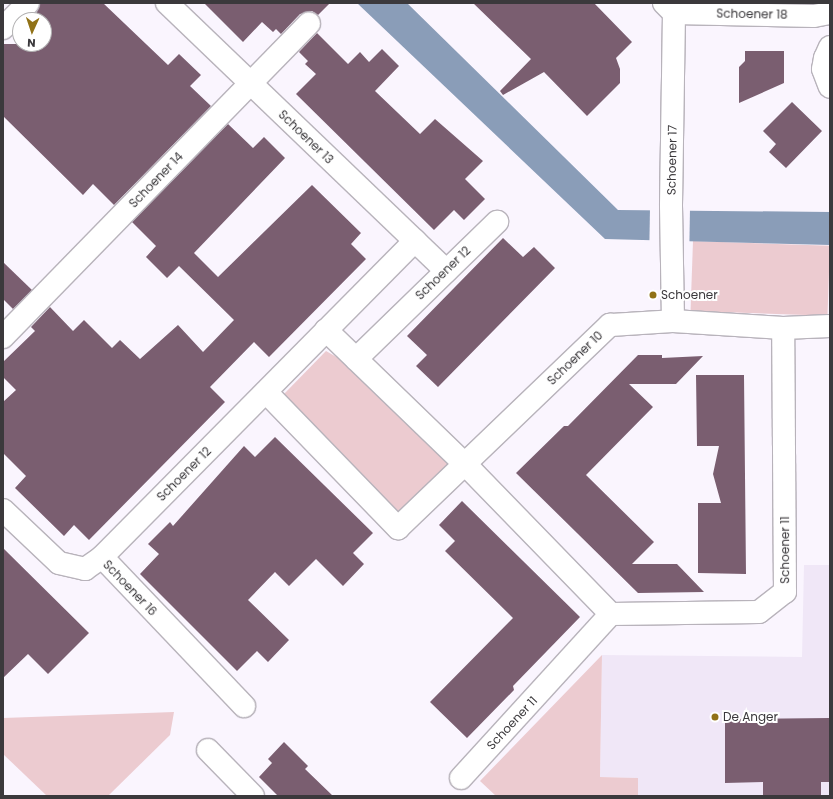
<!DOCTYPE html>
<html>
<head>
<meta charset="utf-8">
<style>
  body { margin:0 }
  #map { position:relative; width:833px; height:799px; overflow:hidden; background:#faf5fe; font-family:Poppins,sans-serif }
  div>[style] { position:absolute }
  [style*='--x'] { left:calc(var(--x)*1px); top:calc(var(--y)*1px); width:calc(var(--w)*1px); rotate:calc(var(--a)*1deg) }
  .built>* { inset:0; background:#f0e7f7 }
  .green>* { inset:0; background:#eccbd0; transform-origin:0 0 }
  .water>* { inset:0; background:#8a9db8 }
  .pier>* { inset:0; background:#faf5fe; transform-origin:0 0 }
  .building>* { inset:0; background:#7a5e70 }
  .roads { filter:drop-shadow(1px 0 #b8b3bb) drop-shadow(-1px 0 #b8b3bb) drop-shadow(0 1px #b8b3bb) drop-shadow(0 -1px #b8b3bb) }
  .street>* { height:22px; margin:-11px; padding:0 11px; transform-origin:11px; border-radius:11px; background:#fff }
  .secondary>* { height:22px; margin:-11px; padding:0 11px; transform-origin:11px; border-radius:11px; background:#fff }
  .dots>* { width:11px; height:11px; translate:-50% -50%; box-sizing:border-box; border:2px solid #fff; border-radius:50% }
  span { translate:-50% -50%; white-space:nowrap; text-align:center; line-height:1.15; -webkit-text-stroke:4px #fff; paint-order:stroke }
  .street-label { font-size:12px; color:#3b393c }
  .poi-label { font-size:12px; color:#3b393c }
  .left { translate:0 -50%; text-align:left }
  .frame { position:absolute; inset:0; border:4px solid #3b393c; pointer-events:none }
  .north { position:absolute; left:12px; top:12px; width:40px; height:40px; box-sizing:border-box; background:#fff; border:1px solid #b1b0b1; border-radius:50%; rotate:183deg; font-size:11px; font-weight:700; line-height:16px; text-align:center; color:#3b393c }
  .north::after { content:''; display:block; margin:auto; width:14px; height:18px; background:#917217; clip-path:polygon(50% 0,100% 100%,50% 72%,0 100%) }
</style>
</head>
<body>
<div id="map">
  <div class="built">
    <i style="clip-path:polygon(804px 565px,830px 565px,830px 796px,638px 796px,637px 778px,600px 777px,602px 655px,802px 657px)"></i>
  </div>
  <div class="green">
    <i style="left:693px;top:241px;width:137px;height:70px;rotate:2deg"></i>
    <i style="clip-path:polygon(326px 351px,347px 363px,452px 467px,400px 518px,283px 395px)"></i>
    <i style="clip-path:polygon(602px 655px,600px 777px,638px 778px,638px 796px,496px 796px,480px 781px)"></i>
    <i style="clip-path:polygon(174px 712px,170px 735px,108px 796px,47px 796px,3px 754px,3px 718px)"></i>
  </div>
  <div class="water">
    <i style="clip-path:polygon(357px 3px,407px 3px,618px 210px,830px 212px,830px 245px,605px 239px)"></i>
  </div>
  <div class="pier">
    <i style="left:650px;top:208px;width:40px;height:34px;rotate:1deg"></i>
  </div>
  <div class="building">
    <i style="clip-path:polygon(40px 3px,103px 3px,168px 65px,179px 54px,201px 75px,190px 86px,211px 106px,114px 205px,93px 184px,83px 195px,3px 116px,3px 44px,44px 44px,44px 20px,29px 20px,37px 12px)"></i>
    <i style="clip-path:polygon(204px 3px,330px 3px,318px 15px,312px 11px,300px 14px,281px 34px,276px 29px,273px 32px,262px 22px,243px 42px)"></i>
    <i style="clip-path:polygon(473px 3px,594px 3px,632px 42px,616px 58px,620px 69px,620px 83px,587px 116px,544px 72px,503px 95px,500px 91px,531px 59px)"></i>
    <i style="clip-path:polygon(317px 33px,348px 64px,360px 52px,369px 62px,382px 49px,399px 66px,375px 91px,420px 134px,435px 119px,483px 161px,465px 179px,485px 199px,464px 220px,454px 210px,434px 230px,296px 94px,316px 74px,305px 64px,308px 61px,299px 52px)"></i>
    <i style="clip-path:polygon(745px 51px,784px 51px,784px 83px,739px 103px,739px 67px,745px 61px)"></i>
    <i style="clip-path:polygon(792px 102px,822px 131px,786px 168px,769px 152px,776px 144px,763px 131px)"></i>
    <i style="clip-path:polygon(228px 124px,253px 148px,264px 137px,285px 158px,194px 253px,218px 277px,312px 185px,361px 233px,351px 244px,366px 259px,269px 357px,254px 342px,210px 387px,225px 402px,89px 540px,74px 525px,64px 536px,15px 488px,26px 476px,3px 453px,3px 402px,16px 390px,3px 377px,3px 362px,35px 331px,31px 327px,50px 307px,73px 331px,84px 320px,112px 348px,120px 340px,140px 359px,178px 325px,203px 352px,234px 320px,179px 266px,167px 278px,146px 257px,156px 246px,132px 222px)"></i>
    <i style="clip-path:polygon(503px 238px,523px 257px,534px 247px,555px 268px,438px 387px,416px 366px,427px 355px,407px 336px)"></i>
    <i style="clip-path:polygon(3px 262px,32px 290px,13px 309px,3px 299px)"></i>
    <i style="clip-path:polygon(638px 355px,662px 355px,662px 358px,703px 356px,676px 384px,629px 384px,653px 407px,586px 475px,654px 542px,632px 564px,677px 564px,704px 592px,638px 593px,516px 473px,564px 426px,568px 426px)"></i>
    <i style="clip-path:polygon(696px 375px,744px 375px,746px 574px,698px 573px,698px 503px,721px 503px,713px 474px,719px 446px,697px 446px)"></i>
    <i style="clip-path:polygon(275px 437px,373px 533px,353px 553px,364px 564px,343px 586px,316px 559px,289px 586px,275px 572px,248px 600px,289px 640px,268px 662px,257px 651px,237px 671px,140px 574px,159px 554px,148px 544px,170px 522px,173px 526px,244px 446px,255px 457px)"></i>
    <i style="clip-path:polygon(462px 501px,580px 617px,513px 686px,514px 690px,467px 738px,430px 702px,513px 618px,445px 551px,455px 541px,439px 525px)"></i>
    <i style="clip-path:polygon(3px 548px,89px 633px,48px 674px,28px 654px,3px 678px)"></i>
    <i style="clip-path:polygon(830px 718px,830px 782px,821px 782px,821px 796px,763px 796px,763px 782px,725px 783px,725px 719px)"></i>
    <i style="clip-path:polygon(284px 742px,308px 766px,305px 769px,333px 796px,278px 796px,259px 777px,272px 763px,268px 759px)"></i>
  </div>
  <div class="roads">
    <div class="street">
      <i style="--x:167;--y:3;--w:387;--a:43.8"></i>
      <i style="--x:674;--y:13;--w:140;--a:1.2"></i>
      <i style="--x:814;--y:16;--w:16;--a:-11"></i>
      <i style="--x:3;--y:28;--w:35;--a:-45"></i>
      <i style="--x:830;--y:47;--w:12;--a:114"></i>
      <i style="--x:825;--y:58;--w:11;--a:100"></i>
      <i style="--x:823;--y:69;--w:19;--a:69"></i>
      <i style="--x:326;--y:330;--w:193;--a:44"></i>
      <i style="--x:465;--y:464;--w:209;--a:45.8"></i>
      <i style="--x:611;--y:614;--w:148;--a:-0.8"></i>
      <i style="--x:759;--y:612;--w:33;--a:-38"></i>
      <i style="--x:785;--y:592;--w:264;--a:-90.4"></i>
      <i style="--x:3;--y:337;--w:438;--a:-45.7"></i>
      <i style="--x:356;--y:359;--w:197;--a:-44.2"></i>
      <i style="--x:266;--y:392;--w:190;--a:45.9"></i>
      <i style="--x:398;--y:528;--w:294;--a:-43.8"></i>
      <i style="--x:610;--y:325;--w:63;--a:-3.6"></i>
      <i style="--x:3;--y:510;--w:77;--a:43.4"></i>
      <i style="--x:59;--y:563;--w:27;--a:13"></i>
      <i style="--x:85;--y:569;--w:21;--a:-35"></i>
      <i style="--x:102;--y:557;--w:206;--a:46.4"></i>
      <i style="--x:102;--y:557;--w:445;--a:-45.3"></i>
      <i style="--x:208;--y:750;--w:64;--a:45.6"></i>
      <i style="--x:461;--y:778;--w:222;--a:-47.6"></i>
    </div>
    <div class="secondary">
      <i style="--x:664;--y:3;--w:14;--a:45"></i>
      <i style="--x:674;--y:13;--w:193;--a:90.9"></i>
      <i style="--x:671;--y:206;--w:115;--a:89"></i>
      <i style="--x:673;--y:321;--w:110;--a:3.6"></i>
      <i style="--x:783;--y:328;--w:47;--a:-2.4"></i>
    </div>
  </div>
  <div class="dots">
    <i style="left:653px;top:295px;background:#917217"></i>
    <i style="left:715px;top:717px;background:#917217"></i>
  </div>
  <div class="street-label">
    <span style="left:752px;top:14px;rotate:1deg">Schoener 18</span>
    <span style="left:306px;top:137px;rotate:44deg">Schoener 13</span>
    <span style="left:672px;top:160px;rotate:-89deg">Schoener 17</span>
    <span style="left:156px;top:180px;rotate:-46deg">Schoener 14</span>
    <span style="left:443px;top:273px;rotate:-44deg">Schoener 12</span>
    <span style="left:575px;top:358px;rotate:-44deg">Schoener 10</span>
    <span style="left:184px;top:474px;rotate:-45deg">Schoener 12</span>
    <span style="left:785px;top:550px;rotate:-90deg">Schoener 11</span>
    <span style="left:130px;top:588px;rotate:46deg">Schoener 16</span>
    <span style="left:512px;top:723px;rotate:-47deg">Schoener 11</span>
  </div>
  <div class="poi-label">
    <span class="left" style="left:661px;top:295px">Schoener</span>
    <span class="left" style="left:723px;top:717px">De Anger</span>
  </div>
  <div class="frame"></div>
  <div class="north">N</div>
</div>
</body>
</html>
